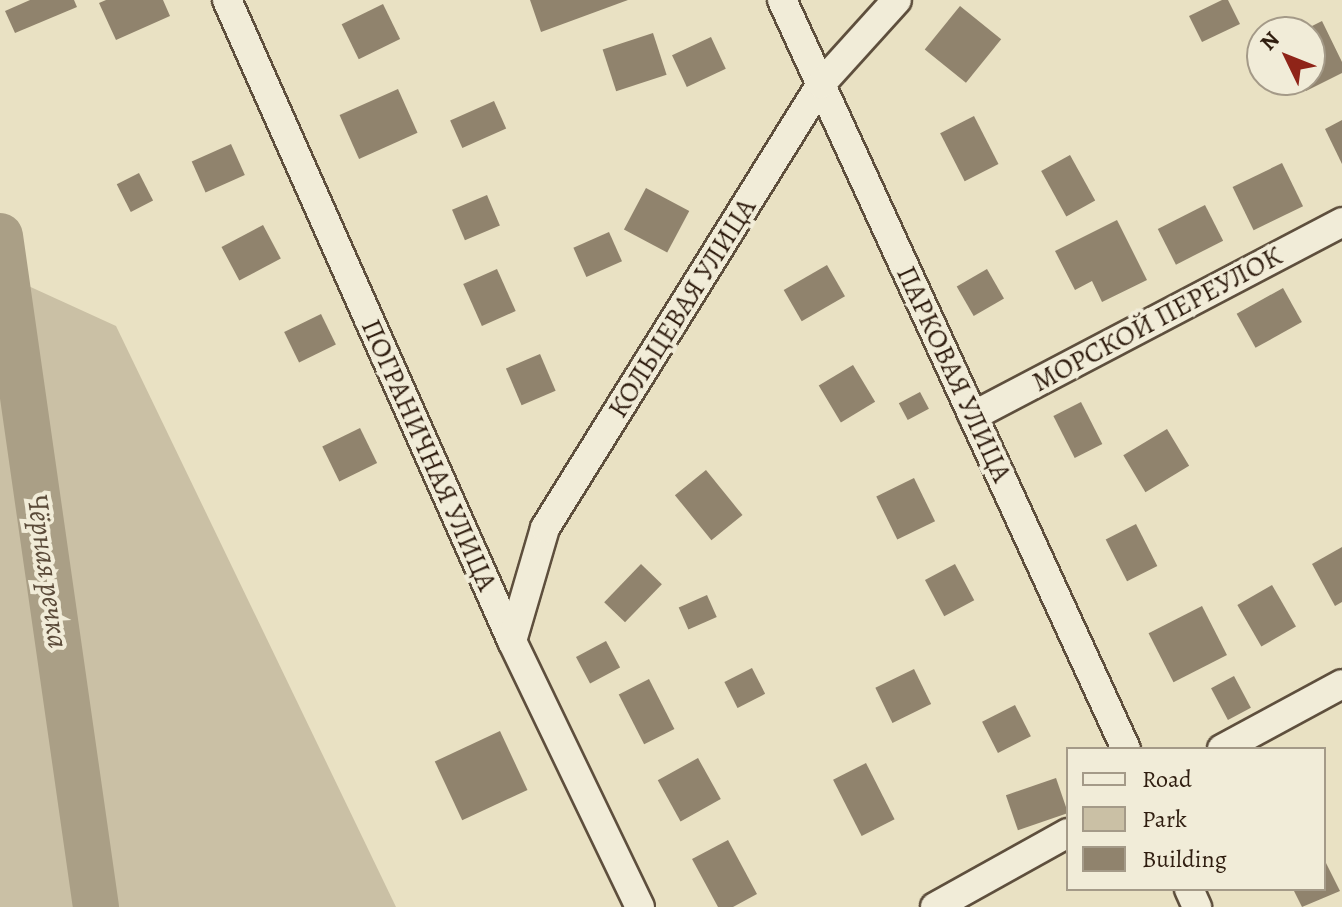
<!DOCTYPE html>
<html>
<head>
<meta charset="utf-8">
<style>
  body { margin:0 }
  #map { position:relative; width:1342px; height:907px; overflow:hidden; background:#e9e1c3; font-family:Alegreya,serif }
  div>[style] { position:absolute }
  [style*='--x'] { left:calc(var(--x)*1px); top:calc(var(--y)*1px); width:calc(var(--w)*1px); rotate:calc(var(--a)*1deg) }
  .green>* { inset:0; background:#cac0a5 }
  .river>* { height:46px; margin:-23px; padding:0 23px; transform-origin:23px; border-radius:23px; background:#aa9f86 }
  .building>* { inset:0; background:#90836d; transform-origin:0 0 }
  .roads { filter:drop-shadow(2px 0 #5e4f3d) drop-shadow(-2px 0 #5e4f3d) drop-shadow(0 2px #5e4f3d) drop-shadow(0 -2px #5e4f3d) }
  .minor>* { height:28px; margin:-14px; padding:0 14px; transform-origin:14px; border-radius:14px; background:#f1ecd8 }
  span { translate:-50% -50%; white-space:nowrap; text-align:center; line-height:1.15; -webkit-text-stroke:8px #f1ecd8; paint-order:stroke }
  .street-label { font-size:28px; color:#301e10 }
  .water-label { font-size:30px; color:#5b4b39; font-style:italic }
  .legend { position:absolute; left:1066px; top:747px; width:260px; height:144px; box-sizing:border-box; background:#f1ecd8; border:2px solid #a49a88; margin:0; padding:10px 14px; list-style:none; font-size:24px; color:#301e10 }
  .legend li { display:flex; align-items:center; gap:16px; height:40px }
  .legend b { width:40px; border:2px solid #a49a88 }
  .north { position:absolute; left:1246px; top:16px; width:80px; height:80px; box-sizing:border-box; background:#f1ecd8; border:2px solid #a49a88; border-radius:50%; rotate:313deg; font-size:22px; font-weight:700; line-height:32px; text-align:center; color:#301e10 }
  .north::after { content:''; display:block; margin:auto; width:28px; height:36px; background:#8f2418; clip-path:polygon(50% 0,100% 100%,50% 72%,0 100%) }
</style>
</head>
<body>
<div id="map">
  <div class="green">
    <i style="clip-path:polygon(0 273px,116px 326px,396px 907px,0 907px)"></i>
  </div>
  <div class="river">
    <i style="--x:0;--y:236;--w:678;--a:81.86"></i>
  </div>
  <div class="building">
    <i style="clip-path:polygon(30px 0,74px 0,77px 7px,15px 33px,5px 11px)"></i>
    <i style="clip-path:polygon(106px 0,163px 0,170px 16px,116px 40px,99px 3px)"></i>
    <i style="clip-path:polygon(530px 0,628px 0,541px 32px)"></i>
    <i style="clip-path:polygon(1222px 0,1228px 0,1240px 24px,1202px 42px,1189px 16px)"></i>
    <i style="left:383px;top:4px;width:39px;height:46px;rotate:64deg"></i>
    <i style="left:960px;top:6px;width:53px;height:56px;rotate:39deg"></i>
    <i style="clip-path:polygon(1322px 21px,1342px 62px,1342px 73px,1306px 91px,1301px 80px,1310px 80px,1310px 32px,1300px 32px)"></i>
    <i style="left:653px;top:33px;width:44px;height:53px;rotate:72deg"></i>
    <i style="left:711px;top:37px;width:35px;height:43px;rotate:65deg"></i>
    <i style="left:398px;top:89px;width:48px;height:64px;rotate:66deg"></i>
    <i style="left:494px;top:101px;width:30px;height:48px;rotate:66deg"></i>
    <i style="left:974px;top:116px;width:54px;height:38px;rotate:63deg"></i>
    <i style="clip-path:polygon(1342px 120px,1342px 164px,1325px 129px)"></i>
    <i style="left:231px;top:144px;width:34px;height:43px;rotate:66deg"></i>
    <i style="left:1070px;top:155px;width:52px;height:33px;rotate:61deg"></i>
    <i style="left:1282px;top:163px;width:48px;height:55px;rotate:64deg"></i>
    <i style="left:139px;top:173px;width:31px;height:25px;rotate:63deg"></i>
    <i style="left:646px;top:188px;width:49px;height:47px;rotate:28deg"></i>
    <i style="left:487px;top:195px;width:33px;height:38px;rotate:67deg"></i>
    <i style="left:1205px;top:205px;width:40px;height:53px;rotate:63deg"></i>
    <i style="clip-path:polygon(1117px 220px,1147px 280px,1102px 302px,1092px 281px,1075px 290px,1055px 251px)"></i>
    <i style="left:263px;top:225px;width:38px;height:47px;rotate:62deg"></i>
    <i style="left:609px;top:232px;width:32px;height:39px;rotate:66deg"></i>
    <i style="left:827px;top:265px;width:36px;height:50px;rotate:60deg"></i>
    <i style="left:497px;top:269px;width:46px;height:37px;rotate:66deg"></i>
    <i style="left:987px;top:269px;width:34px;height:35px;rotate:60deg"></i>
    <i style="left:1283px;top:288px;width:39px;height:53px;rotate:61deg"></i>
    <i style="left:321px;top:314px;width:34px;height:41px;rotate:64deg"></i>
    <i style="left:540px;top:354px;width:40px;height:37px;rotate:67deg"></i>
    <i style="left:853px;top:365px;width:43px;height:40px;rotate:59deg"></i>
    <i style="left:920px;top:392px;width:19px;height:24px;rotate:62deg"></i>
    <i style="left:1081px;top:402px;width:47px;height:31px;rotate:63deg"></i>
    <i style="left:360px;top:428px;width:39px;height:42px;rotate:64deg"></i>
    <i style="left:1167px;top:429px;width:43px;height:51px;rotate:59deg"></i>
    <i style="left:706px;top:470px;width:58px;height:40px;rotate:51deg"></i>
    <i style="left:914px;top:478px;width:48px;height:42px;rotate:64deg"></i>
    <i style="left:1136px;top:524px;width:47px;height:34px;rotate:63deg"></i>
    <i style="clip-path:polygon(1342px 547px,1342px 602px,1335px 606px,1312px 564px)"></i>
    <i style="left:641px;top:564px;width:29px;height:53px;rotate:44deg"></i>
    <i style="left:955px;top:564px;width:41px;height:34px;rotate:62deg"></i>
    <i style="left:1272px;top:585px;width:48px;height:40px;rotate:60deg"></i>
    <i style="left:707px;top:595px;width:24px;height:31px;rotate:66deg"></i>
    <i style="left:1202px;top:606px;width:55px;height:60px;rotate:63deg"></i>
    <i style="left:606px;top:641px;width:30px;height:34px;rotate:62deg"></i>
    <i style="left:752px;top:668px;width:29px;height:31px;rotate:63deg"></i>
    <i style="left:914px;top:669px;width:39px;height:43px;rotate:64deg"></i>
    <i style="left:1234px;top:676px;width:36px;height:26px;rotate:62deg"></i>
    <i style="left:649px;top:679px;width:56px;height:34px;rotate:63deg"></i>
    <i style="left:1015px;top:705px;width:35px;height:37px;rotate:63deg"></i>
    <i style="left:500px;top:731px;width:65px;height:72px;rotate:65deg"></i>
    <i style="left:698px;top:758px;width:47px;height:46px;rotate:61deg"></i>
    <i style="left:866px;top:763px;width:63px;height:37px;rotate:63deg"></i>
    <i style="left:1056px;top:778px;width:37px;height:53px;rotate:71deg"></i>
    <i style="clip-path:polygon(728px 840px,757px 894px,733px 907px,718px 907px,692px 859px)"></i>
    <i style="clip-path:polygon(1324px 859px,1340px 891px,1302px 907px,1293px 889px,1324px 889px)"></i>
  </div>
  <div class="roads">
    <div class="minor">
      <i style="--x:227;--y:0;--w:702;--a:66.03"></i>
      <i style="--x:512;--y:641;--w:295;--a:64.3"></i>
      <i style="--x:782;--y:0;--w:824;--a:65.33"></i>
      <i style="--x:973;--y:416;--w:417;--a:-27.7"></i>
      <i style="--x:512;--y:641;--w:118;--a:-73.7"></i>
      <i style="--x:545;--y:528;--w:523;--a:-58.13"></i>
      <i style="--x:821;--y:84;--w:113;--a:-47.9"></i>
      <i style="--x:1222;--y:749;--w:136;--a:-28.4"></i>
      <i style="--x:1189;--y:889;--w:20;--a:66"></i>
      <i style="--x:935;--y:907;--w:152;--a:-29.1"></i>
    </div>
  </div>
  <div class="street-label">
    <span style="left:682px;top:308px;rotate:-58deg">КОЛЬЦЕВАЯ УЛИЦА</span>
    <span style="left:1157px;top:319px;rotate:-28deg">МОРСКОЙ ПЕРЕУЛОК</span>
    <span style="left:954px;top:374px;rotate:65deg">ПАРКОВАЯ УЛИЦА</span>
    <span style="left:429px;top:455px;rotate:66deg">ПОГРАНИЧНАЯ УЛИЦА</span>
  </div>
  <div class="water-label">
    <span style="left:48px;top:571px;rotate:82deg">Чёрная речка</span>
  </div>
  <ul class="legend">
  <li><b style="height:10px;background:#f1ecd8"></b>Road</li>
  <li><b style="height:22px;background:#cac0a5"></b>Park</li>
  <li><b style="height:22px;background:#90836d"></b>Building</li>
  </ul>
  <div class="north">N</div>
</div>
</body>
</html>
